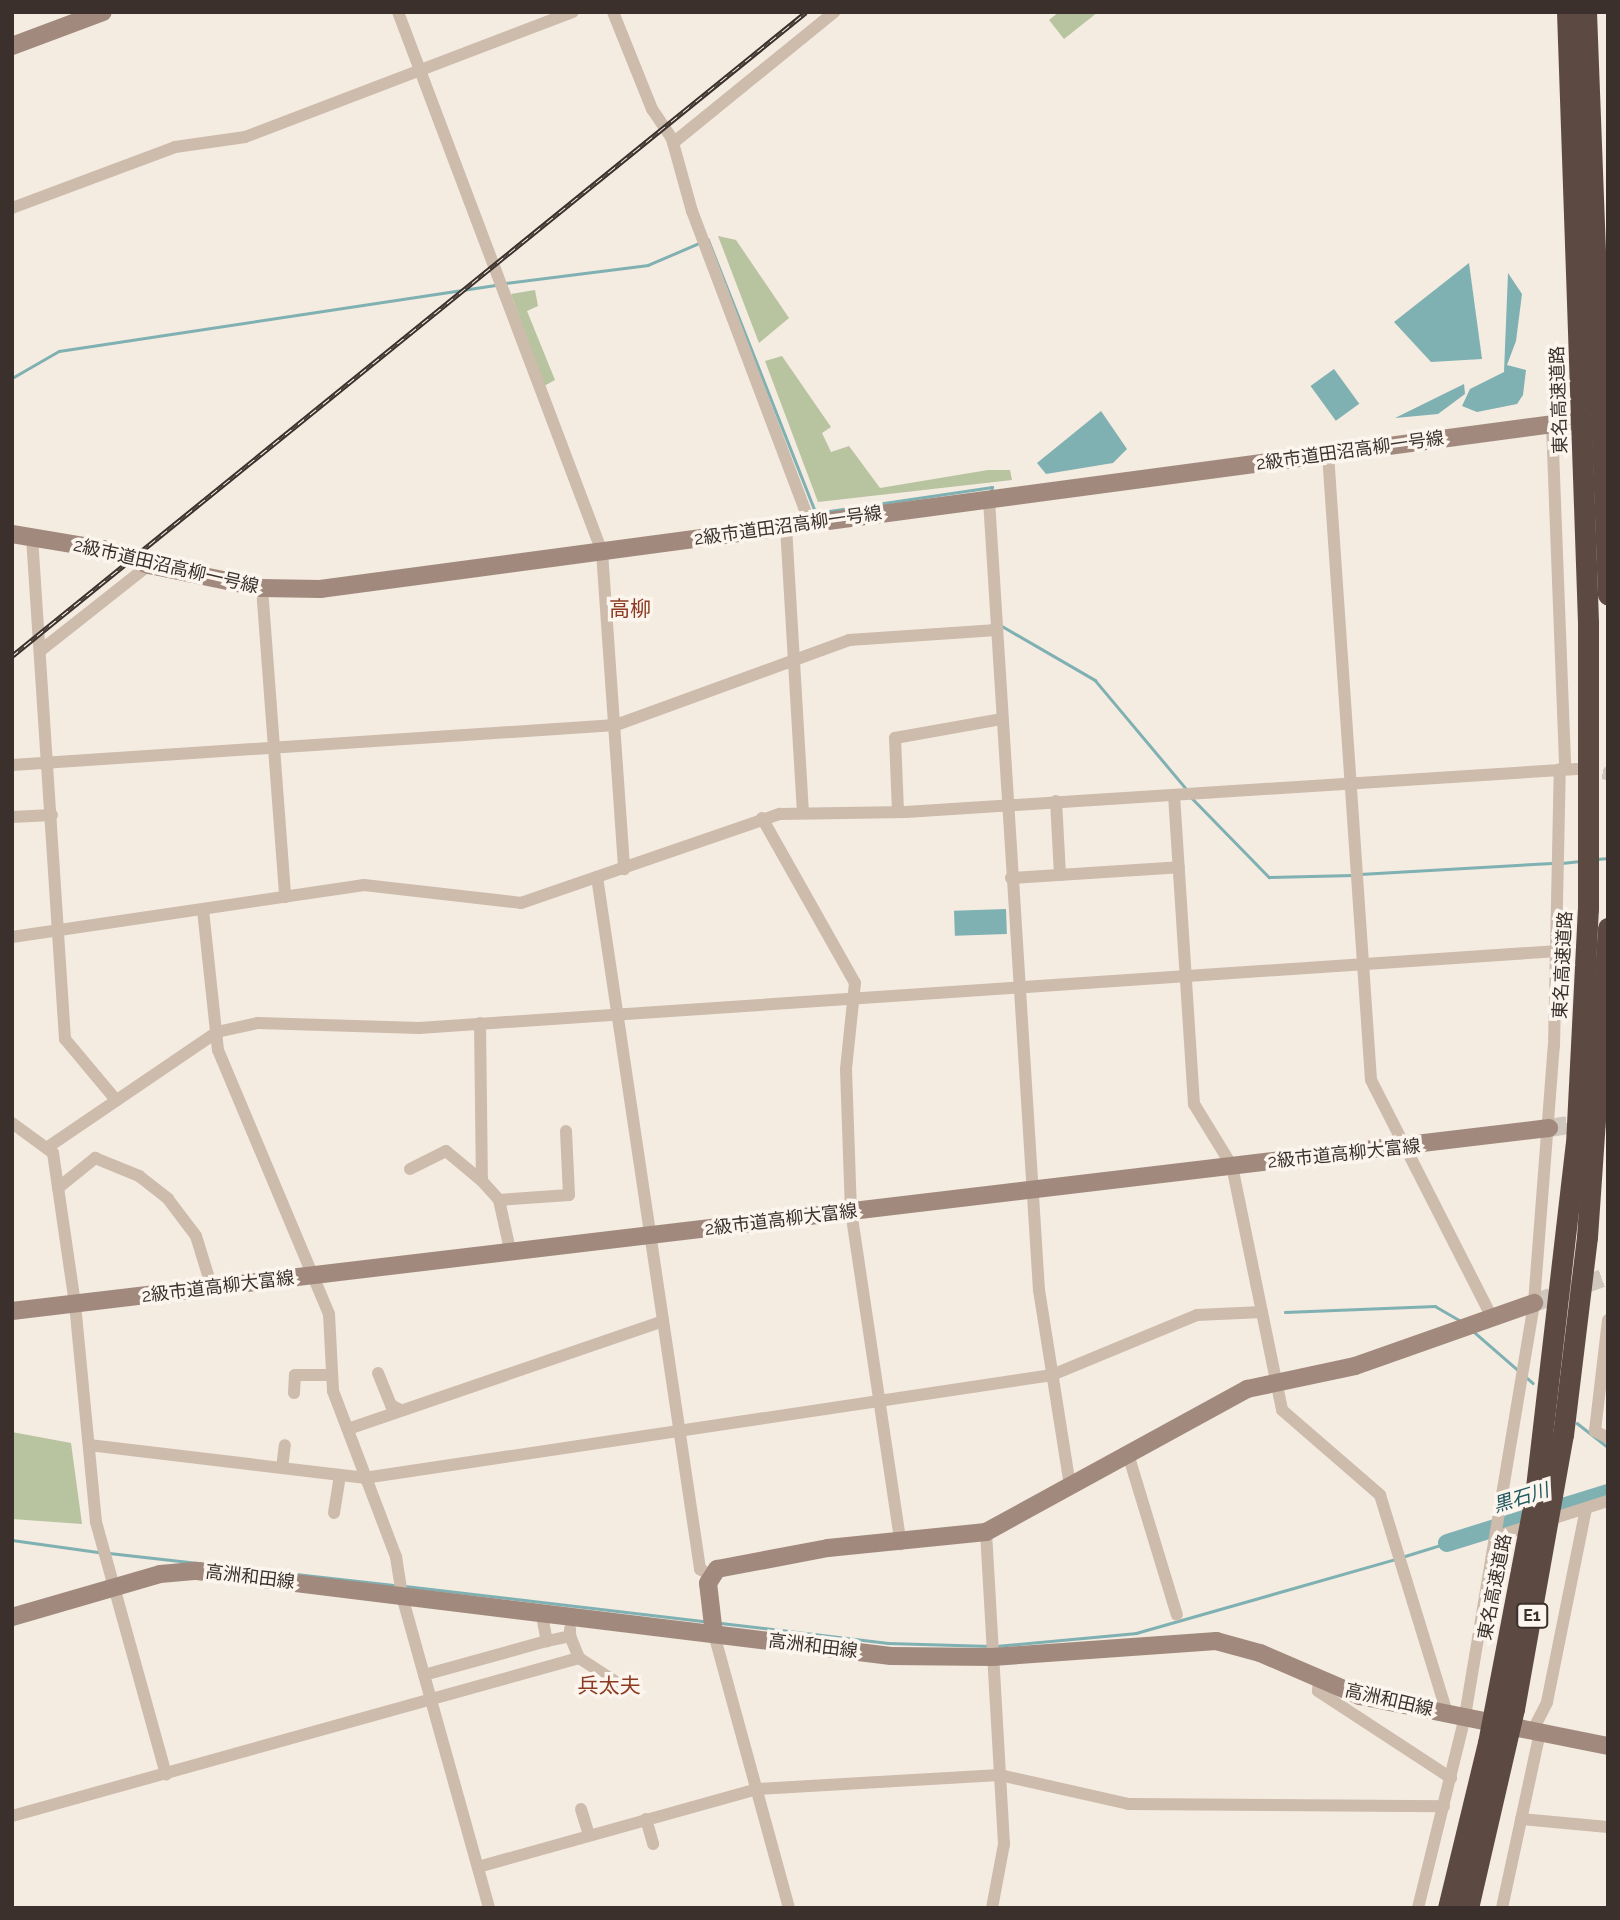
<!DOCTYPE html>
<html>
<head>
<meta charset="utf-8">
<style>
  body { margin:0 }
  #map { position:relative; width:1620px; height:1920px; overflow:hidden; background:#f4ebe1; font-family:Raleway,"Noto Sans JP",sans-serif }
  div>[style] { position:absolute }
  [style*='--x'] { left:calc(var(--x)*1px); top:calc(var(--y)*1px); width:calc(var(--w)*1px); rotate:calc(var(--a)*1deg) }
  .green>* { inset:0; background:#b8c4a0 }
  .water>* { inset:0; background:#7fb0b2; transform-origin:0 0 }
  .stream>* { height:2.5px; margin:-1.25px; padding:0 1.25px; transform-origin:1.25px; border-radius:1.25px; background:#7fb0b2 }
  .river>* { height:18px; margin:-9px; padding:0 9px; transform-origin:9px; border-radius:9px; background:#7fb0b2 }
  .street-tunnel>* { height:12px; margin-top:-6px; transform-origin:0; background:repeating-linear-gradient(90deg,#cfc6bd 0 12px,transparent 0 18px) }
  .secondary-tunnel>* { height:18px; margin-top:-9px; transform-origin:0; background:repeating-linear-gradient(90deg,#cfc6bd 0 18px,transparent 0 27px) }
  .street>* { height:12px; margin:-6px; padding:0 6px; transform-origin:6px; border-radius:6px; background:#cdbbac }
  .secondary>* { height:18px; margin:-9px; padding:0 9px; transform-origin:9px; border-radius:9px; background:#a18a7d }
  .highway>* { height:21px; margin:-10.5px; padding:0 10.5px; transform-origin:10.5px; border-radius:10.5px; background:#5c4a42 }
  .rail>* { height:5px; margin-top:-2.5px; transform-origin:0; background:repeating-linear-gradient(90deg,#fbf5ee 0 8px,#3b302b 0 16px); box-sizing:border-box; border-block:2px solid #3b302b }
  span { translate:-50% -50%; white-space:nowrap; text-align:center; line-height:1.15; -webkit-text-stroke:7px #fbf5ee; paint-order:stroke }
  .shield-label span { padding:2px 5px; background:#fbf5ee; border:2px solid; border-radius:5px; -webkit-text-stroke-width:0 }
  .shield-label { font-size:16px; color:#3b302b; font-weight:700 }
  .street-label { font-size:18px; color:#3b302b }
  .water-label { font-size:19px; color:#1f5a5e; font-style:italic }
  .quarter-label { font-size:21px; color:#8c3b22 }
  .frame { position:absolute; inset:0; border:14px solid #3b302b; pointer-events:none }
</style>
</head>
<body>
<div id="map">
  <div class="green">
    <i style="clip-path:polygon(1059px 12px,1098px 12px,1064px 39px,1049px 20px)"></i>
    <i style="clip-path:polygon(718px 236px,736px 240px,789px 318px,759px 343px)"></i>
    <i style="clip-path:polygon(535px 290px,538px 306px,527px 311px,555px 380px,544px 386px,511px 294px)"></i>
    <i style="clip-path:polygon(782px 356px,831px 427px,822px 433px,831px 452px,849px 446px,880px 488px,988px 470px,1010px 470px,1012px 480px,818px 502px,765px 361px)"></i>
    <i style="clip-path:polygon(12px 1432px,71px 1443px,82px 1524px,12px 1519px)"></i>
  </div>
  <div class="water">
    <i style="clip-path:polygon(1469px 263px,1482px 359px,1431px 362px,1394px 322px)"></i>
    <i style="clip-path:polygon(1508px 273px,1522px 294px,1516px 341px,1507px 365px,1526px 370px,1523px 395px,1517px 404px,1477px 412px,1462px 406px,1470px 389px,1504px 372px)"></i>
    <i style="left:1334px;top:369px;width:43px;height:29px;rotate:54deg"></i>
    <i style="clip-path:polygon(1464px 384px,1465px 394px,1438px 414px,1395px 418px)"></i>
    <i style="clip-path:polygon(1101px 411px,1127px 449px,1113px 463px,1046px 474px,1037px 463px)"></i>
    <i style="left:1006px;top:909px;width:25px;height:52px;rotate:88deg"></i>
  </div>
  <div class="stream">
    <i style="--x:708;--y:239;--w:295;--a:68.5"></i>
    <i style="--x:816;--y:513;--w:178;--a:-8.4"></i>
    <i style="--x:992;--y:487;--w:5;--a:90"></i>
    <i style="--x:505;--y:283;--w:144;--a:-7.2"></i>
    <i style="--x:648;--y:265;--w:56;--a:-23.3"></i>
    <i style="--x:12;--y:378;--w:54;--a:-29.9"></i>
    <i style="--x:59;--y:351;--w:441;--a:-8.6"></i>
    <i style="--x:1002;--y:626;--w:108;--a:30.1"></i>
    <i style="--x:1095;--y:680;--w:145;--a:50"></i>
    <i style="--x:1191;--y:797;--w:112;--a:45.7"></i>
    <i style="--x:1269;--y:877;--w:84;--a:-1.4"></i>
    <i style="--x:1597;--y:859;--w:11;--a:-5"></i>
    <i style="--x:1562;--y:863;--w:18;--a:-6"></i>
    <i style="--x:1360;--y:874;--w:192;--a:-3.3"></i>
    <i style="--x:1285;--y:1312;--w:150;--a:-2.3"></i>
    <i style="--x:1435;--y:1306;--w:28;--a:30"></i>
    <i style="--x:1473;--y:1331;--w:60;--a:40.9"></i>
    <i style="--x:1526;--y:1377;--w:9;--a:41"></i>
    <i style="--x:1577;--y:1423;--w:39;--a:38"></i>
    <i style="--x:12;--y:1540;--w:88;--a:7.9"></i>
    <i style="--x:109;--y:1553;--w:288;--a:6.4"></i>
    <i style="--x:1405;--y:1556;--w:44;--a:-17.2"></i>
    <i style="--x:405;--y:1586;--w:301;--a:6.7"></i>
    <i style="--x:721;--y:1623;--w:168;--a:6.8"></i>
    <i style="--x:888;--y:1643;--w:102;--a:1.7"></i>
    <i style="--x:996;--y:1646;--w:141;--a:-5.3"></i>
    <i style="--x:1136;--y:1633;--w:269;--a:-15.9"></i>
  </div>
  <div class="river">
    <i style="--x:1447;--y:1543;--w:169;--a:-17.3"></i>
  </div>
  <div class="street-tunnel">
    <i style="--x:1585;--y:770;--w:23;--a:10"></i>
  </div>
  <div class="secondary-tunnel">
    <i style="--x:1549;--y:1128;--w:60;--a:-8.7"></i>
    <i style="--x:1534;--y:1303;--w:79;--a:-20"></i>
  </div>
  <div class="street">
    <i style="--x:398;--y:12;--w:577;--a:69.3"></i>
    <i style="--x:602;--y:552;--w:318;--a:86"></i>
    <i style="--x:613;--y:12;--w:105;--a:68.1"></i>
    <i style="--x:652;--y:109;--w:36;--a:56"></i>
    <i style="--x:672;--y:139;--w:75;--a:74.5"></i>
    <i style="--x:692;--y:211;--w:334;--a:69.3"></i>
    <i style="--x:673;--y:143;--w:208;--a:-39.1"></i>
    <i style="--x:12;--y:208;--w:174;--a:-20.5"></i>
    <i style="--x:175;--y:147;--w:71;--a:-8.1"></i>
    <i style="--x:245;--y:137;--w:351;--a:-20.9"></i>
    <i style="--x:1552;--y:424;--w:345;--a:87.8"></i>
    <i style="--x:1328;--y:454;--w:627;--a:86.07"></i>
    <i style="--x:1371;--y:1080;--w:266;--a:63"></i>
    <i style="--x:989;--y:500;--w:792;--a:86.38"></i>
    <i style="--x:1039;--y:1290;--w:198;--a:81"></i>
    <i style="--x:786;--y:527;--w:286;--a:86.6"></i>
    <i style="--x:32;--y:537;--w:503;--a:86.24"></i>
    <i style="--x:65;--y:1039;--w:80;--a:50.1"></i>
    <i style="--x:262;--y:588;--w:310;--a:85.7"></i>
    <i style="--x:40;--y:651;--w:139;--a:-38.3"></i>
    <i style="--x:12;--y:765;--w:605;--a:-3.79"></i>
    <i style="--x:616;--y:725;--w:248;--a:-20"></i>
    <i style="--x:849;--y:640;--w:148;--a:-3.9"></i>
    <i style="--x:1174;--y:795;--w:310;--a:86.3"></i>
    <i style="--x:1194;--y:1104;--w:73;--a:58.5"></i>
    <i style="--x:1232;--y:1166;--w:249;--a:78.4"></i>
    <i style="--x:1282;--y:1410;--w:130;--a:40.9"></i>
    <i style="--x:1380;--y:1495;--w:228;--a:72.9"></i>
    <i style="--x:1056;--y:801;--w:74;--a:86.9"></i>
    <i style="--x:898;--y:812;--w:74;--a:-92.3"></i>
    <i style="--x:895;--y:738;--w:109;--a:-10.1"></i>
    <i style="--x:12;--y:817;--w:40;--a:-2.9"></i>
    <i style="--x:762;--y:818;--w:189;--a:60.6"></i>
    <i style="--x:855;--y:983;--w:86;--a:96"></i>
    <i style="--x:846;--y:1069;--w:142;--a:88"></i>
    <i style="--x:851;--y:1211;--w:337;--a:81.5"></i>
    <i style="--x:597;--y:877;--w:700;--a:81.53"></i>
    <i style="--x:700;--y:1569;--w:12;--a:31"></i>
    <i style="--x:1011;--y:878;--w:168;--a:-3.7"></i>
    <i style="--x:203;--y:910;--w:141;--a:83.9"></i>
    <i style="--x:218;--y:1050;--w:286;--a:67.2"></i>
    <i style="--x:329;--y:1314;--w:77;--a:87"></i>
    <i style="--x:333;--y:1391;--w:178;--a:69.2"></i>
    <i style="--x:396;--y:1557;--w:39;--a:81"></i>
    <i style="--x:402;--y:1596;--w:324;--a:74.4"></i>
    <i style="--x:12;--y:937;--w:356;--a:-8.4"></i>
    <i style="--x:364;--y:885;--w:158;--a:6.5"></i>
    <i style="--x:521;--y:903;--w:274;--a:-19"></i>
    <i style="--x:780;--y:814;--w:126;--a:-0.9"></i>
    <i style="--x:906;--y:812;--w:672;--a:-3.67"></i>
    <i style="--x:480;--y:1023;--w:158;--a:89.3"></i>
    <i style="--x:482;--y:1181;--w:25;--a:48"></i>
    <i style="--x:499;--y:1200;--w:55;--a:77.5"></i>
    <i style="--x:12;--y:1123;--w:51;--a:36.2"></i>
    <i style="--x:53;--y:1153;--w:153;--a:81.7"></i>
    <i style="--x:75;--y:1304;--w:219;--a:84.5"></i>
    <i style="--x:96;--y:1522;--w:262;--a:74.5"></i>
    <i style="--x:48;--y:1147;--w:204;--a:-34.2"></i>
    <i style="--x:217;--y:1032;--w:42;--a:-12.4"></i>
    <i style="--x:258;--y:1023;--w:161;--a:1.8"></i>
    <i style="--x:419;--y:1028;--w:1142;--a:-3.87"></i>
    <i style="--x:410;--y:1169;--w:40;--a:-26.6"></i>
    <i style="--x:446;--y:1151;--w:47;--a:39.8"></i>
    <i style="--x:58;--y:1188;--w:48;--a:-39"></i>
    <i style="--x:95;--y:1158;--w:48;--a:22.2"></i>
    <i style="--x:139;--y:1176;--w:37;--a:38"></i>
    <i style="--x:168;--y:1199;--w:46;--a:52.9"></i>
    <i style="--x:196;--y:1236;--w:54;--a:72.9"></i>
    <i style="--x:499;--y:1200;--w:70;--a:-4.1"></i>
    <i style="--x:569;--y:1195;--w:64;--a:-92.7"></i>
    <i style="--x:1608;--y:1320;--w:112;--a:96.7"></i>
    <i style="--x:1595;--y:1431;--w:15;--a:28"></i>
    <i style="--x:378;--y:1373;--w:35;--a:68"></i>
    <i style="--x:391;--y:1405;--w:10;--a:29"></i>
    <i style="--x:294;--y:1393;--w:18;--a:-87"></i>
    <i style="--x:295;--y:1375;--w:35;--a:0"></i>
    <i style="--x:348;--y:1429;--w:333;--a:-18.9"></i>
    <i style="--x:89;--y:1445;--w:277;--a:6.8"></i>
    <i style="--x:364;--y:1478;--w:696;--a:-8.51"></i>
    <i style="--x:1052;--y:1375;--w:157;--a:-22.5"></i>
    <i style="--x:1197;--y:1315;--w:65;--a:-2.6"></i>
    <i style="--x:1128;--y:1454;--w:168;--a:73.1"></i>
    <i style="--x:282;--y:1468;--w:23;--a:-83"></i>
    <i style="--x:334;--y:1513;--w:38;--a:-81"></i>
    <i style="--x:986;--y:1532;--w:313;--a:86.7"></i>
    <i style="--x:1004;--y:1844;--w:65;--a:100.6"></i>
    <i style="--x:1498;--y:1536;--w:115;--a:-17.7"></i>
    <i style="--x:541;--y:1611;--w:31;--a:79"></i>
    <i style="--x:547;--y:1641;--w:24;--a:-12"></i>
    <i style="--x:570;--y:1636;--w:7;--a:-90"></i>
    <i style="--x:714;--y:1634;--w:284;--a:74.7"></i>
    <i style="--x:579;--y:1658;--w:57;--a:32.9"></i>
    <i style="--x:424;--y:1675;--w:128;--a:-15.5"></i>
    <i style="--x:1319;--y:1681;--w:10;--a:96"></i>
    <i style="--x:1318;--y:1691;--w:159;--a:33.2"></i>
    <i style="--x:1533;--y:1730;--w:31;--a:-63"></i>
    <i style="--x:1547;--y:1702;--w:197;--a:-78.6"></i>
    <i style="--x:581;--y:1809;--w:27;--a:73"></i>
    <i style="--x:12;--y:1816;--w:589;--a:-15.57"></i>
    <i style="--x:579;--y:1658;--w:24;--a:-112"></i>
    <i style="--x:646;--y:1819;--w:26;--a:74"></i>
    <i style="--x:1521;--y:1819;--w:87;--a:5.3"></i>
    <i style="--x:478;--y:1867;--w:290;--a:-15.6"></i>
    <i style="--x:757;--y:1789;--w:243;--a:-3.3"></i>
    <i style="--x:1000;--y:1775;--w:132;--a:12.7"></i>
    <i style="--x:1129;--y:1804;--w:315;--a:0.4"></i>
    <i style="--x:1418;--y:1908;--w:198;--a:-76.2"></i>
    <i style="--x:1465;--y:1716;--w:419;--a:-80.5"></i>
    <i style="--x:1534;--y:1303;--w:258;--a:-85.6"></i>
    <i style="--x:1554;--y:1046;--w:277;--a:-88.8"></i>
    <i style="--x:1502;--y:1908;--w:180;--a:-77.8"></i>
  </div>
  <div class="secondary">
    <i style="--x:12;--y:46;--w:97;--a:-20.5"></i>
    <i style="--x:12;--y:534;--w:92;--a:9.4"></i>
    <i style="--x:103;--y:549;--w:49;--a:19.2"></i>
    <i style="--x:149;--y:565;--w:115;--a:11.5"></i>
    <i style="--x:262;--y:588;--w:58;--a:1"></i>
    <i style="--x:320;--y:589;--w:1259;--a:-7.62"></i>
    <i style="--x:12;--y:1311;--w:1548;--a:-6.79"></i>
    <i style="--x:12;--y:1617;--w:154;--a:-16.2"></i>
    <i style="--x:160;--y:1574;--w:37;--a:-5"></i>
    <i style="--x:197;--y:1571;--w:699;--a:6.98"></i>
    <i style="--x:891;--y:1656;--w:101;--a:0.6"></i>
    <i style="--x:992;--y:1657;--w:225;--a:-4.1"></i>
    <i style="--x:1216;--y:1641;--w:46;--a:15.3"></i>
    <i style="--x:1260;--y:1653;--w:109;--a:23.3"></i>
    <i style="--x:1360;--y:1696;--w:253;--a:11.4"></i>
    <i style="--x:714;--y:1634;--w:51;--a:-96.7"></i>
    <i style="--x:708;--y:1583;--w:17;--a:-57"></i>
    <i style="--x:717;--y:1569;--w:113;--a:-10.7"></i>
    <i style="--x:828;--y:1548;--w:159;--a:-5.8"></i>
    <i style="--x:986;--y:1532;--w:298;--a:-28.7"></i>
    <i style="--x:1247;--y:1389;--w:110;--a:-12"></i>
    <i style="--x:1355;--y:1366;--w:190;--a:-19.4"></i>
  </div>
  <div class="highway">
    <i style="--x:1586;--y:12;--w:583;--a:87.84"></i>
    <i style="--x:1448;--y:1908;--w:170;--a:-76.4"></i>
    <i style="--x:1488;--y:1743;--w:251;--a:-79.2"></i>
    <i style="--x:1535;--y:1496;--w:354;--a:-83.4"></i>
    <i style="--x:1576;--y:1144;--w:235;--a:-87.1"></i>
    <i style="--x:1588;--y:909;--w:287;--a:-90"></i>
    <i style="--x:1588;--y:622;--w:610;--a:-91.97"></i>
    <i style="--x:1468;--y:1908;--w:204;--a:-77"></i>
    <i style="--x:1514;--y:1709;--w:278;--a:-79.9"></i>
    <i style="--x:1563;--y:1435;--w:199;--a:-83.1"></i>
    <i style="--x:1587;--y:1237;--w:310;--a:-86.1"></i>
  </div>
  <div class="rail">
    <i style="--x:12;--y:656;--w:1022;--a:-39.04"></i>
  </div>
  <div class="shield-label">
    <span style="left:1532px;top:1616px">E1</span>
  </div>
  <div class="street-label">
    <span style="left:1559px;top:400px;rotate:-92deg">東名高速道路</span>
    <span style="left:1350px;top:451px;rotate:-8deg">2級市道田沼高柳一号線</span>
    <span style="left:788px;top:526px;rotate:-8deg">2級市道田沼高柳一号線</span>
    <span style="left:166px;top:566px;rotate:13deg">2級市道田沼高柳一号線</span>
    <span style="left:1563px;top:965px;rotate:-87deg">東名高速道路</span>
    <span style="left:1344px;top:1154px;rotate:-6deg">2級市道高柳大富線</span>
    <span style="left:781px;top:1220px;rotate:-7deg">2級市道高柳大富線</span>
    <span style="left:218px;top:1287px;rotate:-7deg">2級市道高柳大富線</span>
    <span style="left:250px;top:1577px;rotate:7deg">高洲和田線</span>
    <span style="left:1495px;top:1587px;rotate:-79deg">東名高速道路</span>
    <span style="left:813px;top:1646px;rotate:7deg">高洲和田線</span>
    <span style="left:1389px;top:1700px;rotate:13deg">高洲和田線</span>
  </div>
  <div class="water-label">
    <span style="left:1521px;top:1498px;rotate:-17deg">黒石川</span>
  </div>
  <div class="quarter-label">
    <span style="left:630px;top:609px">高柳</span>
    <span style="left:609px;top:1686px">兵太夫</span>
  </div>
  <div class="frame"></div>
</div>
</body>
</html>
